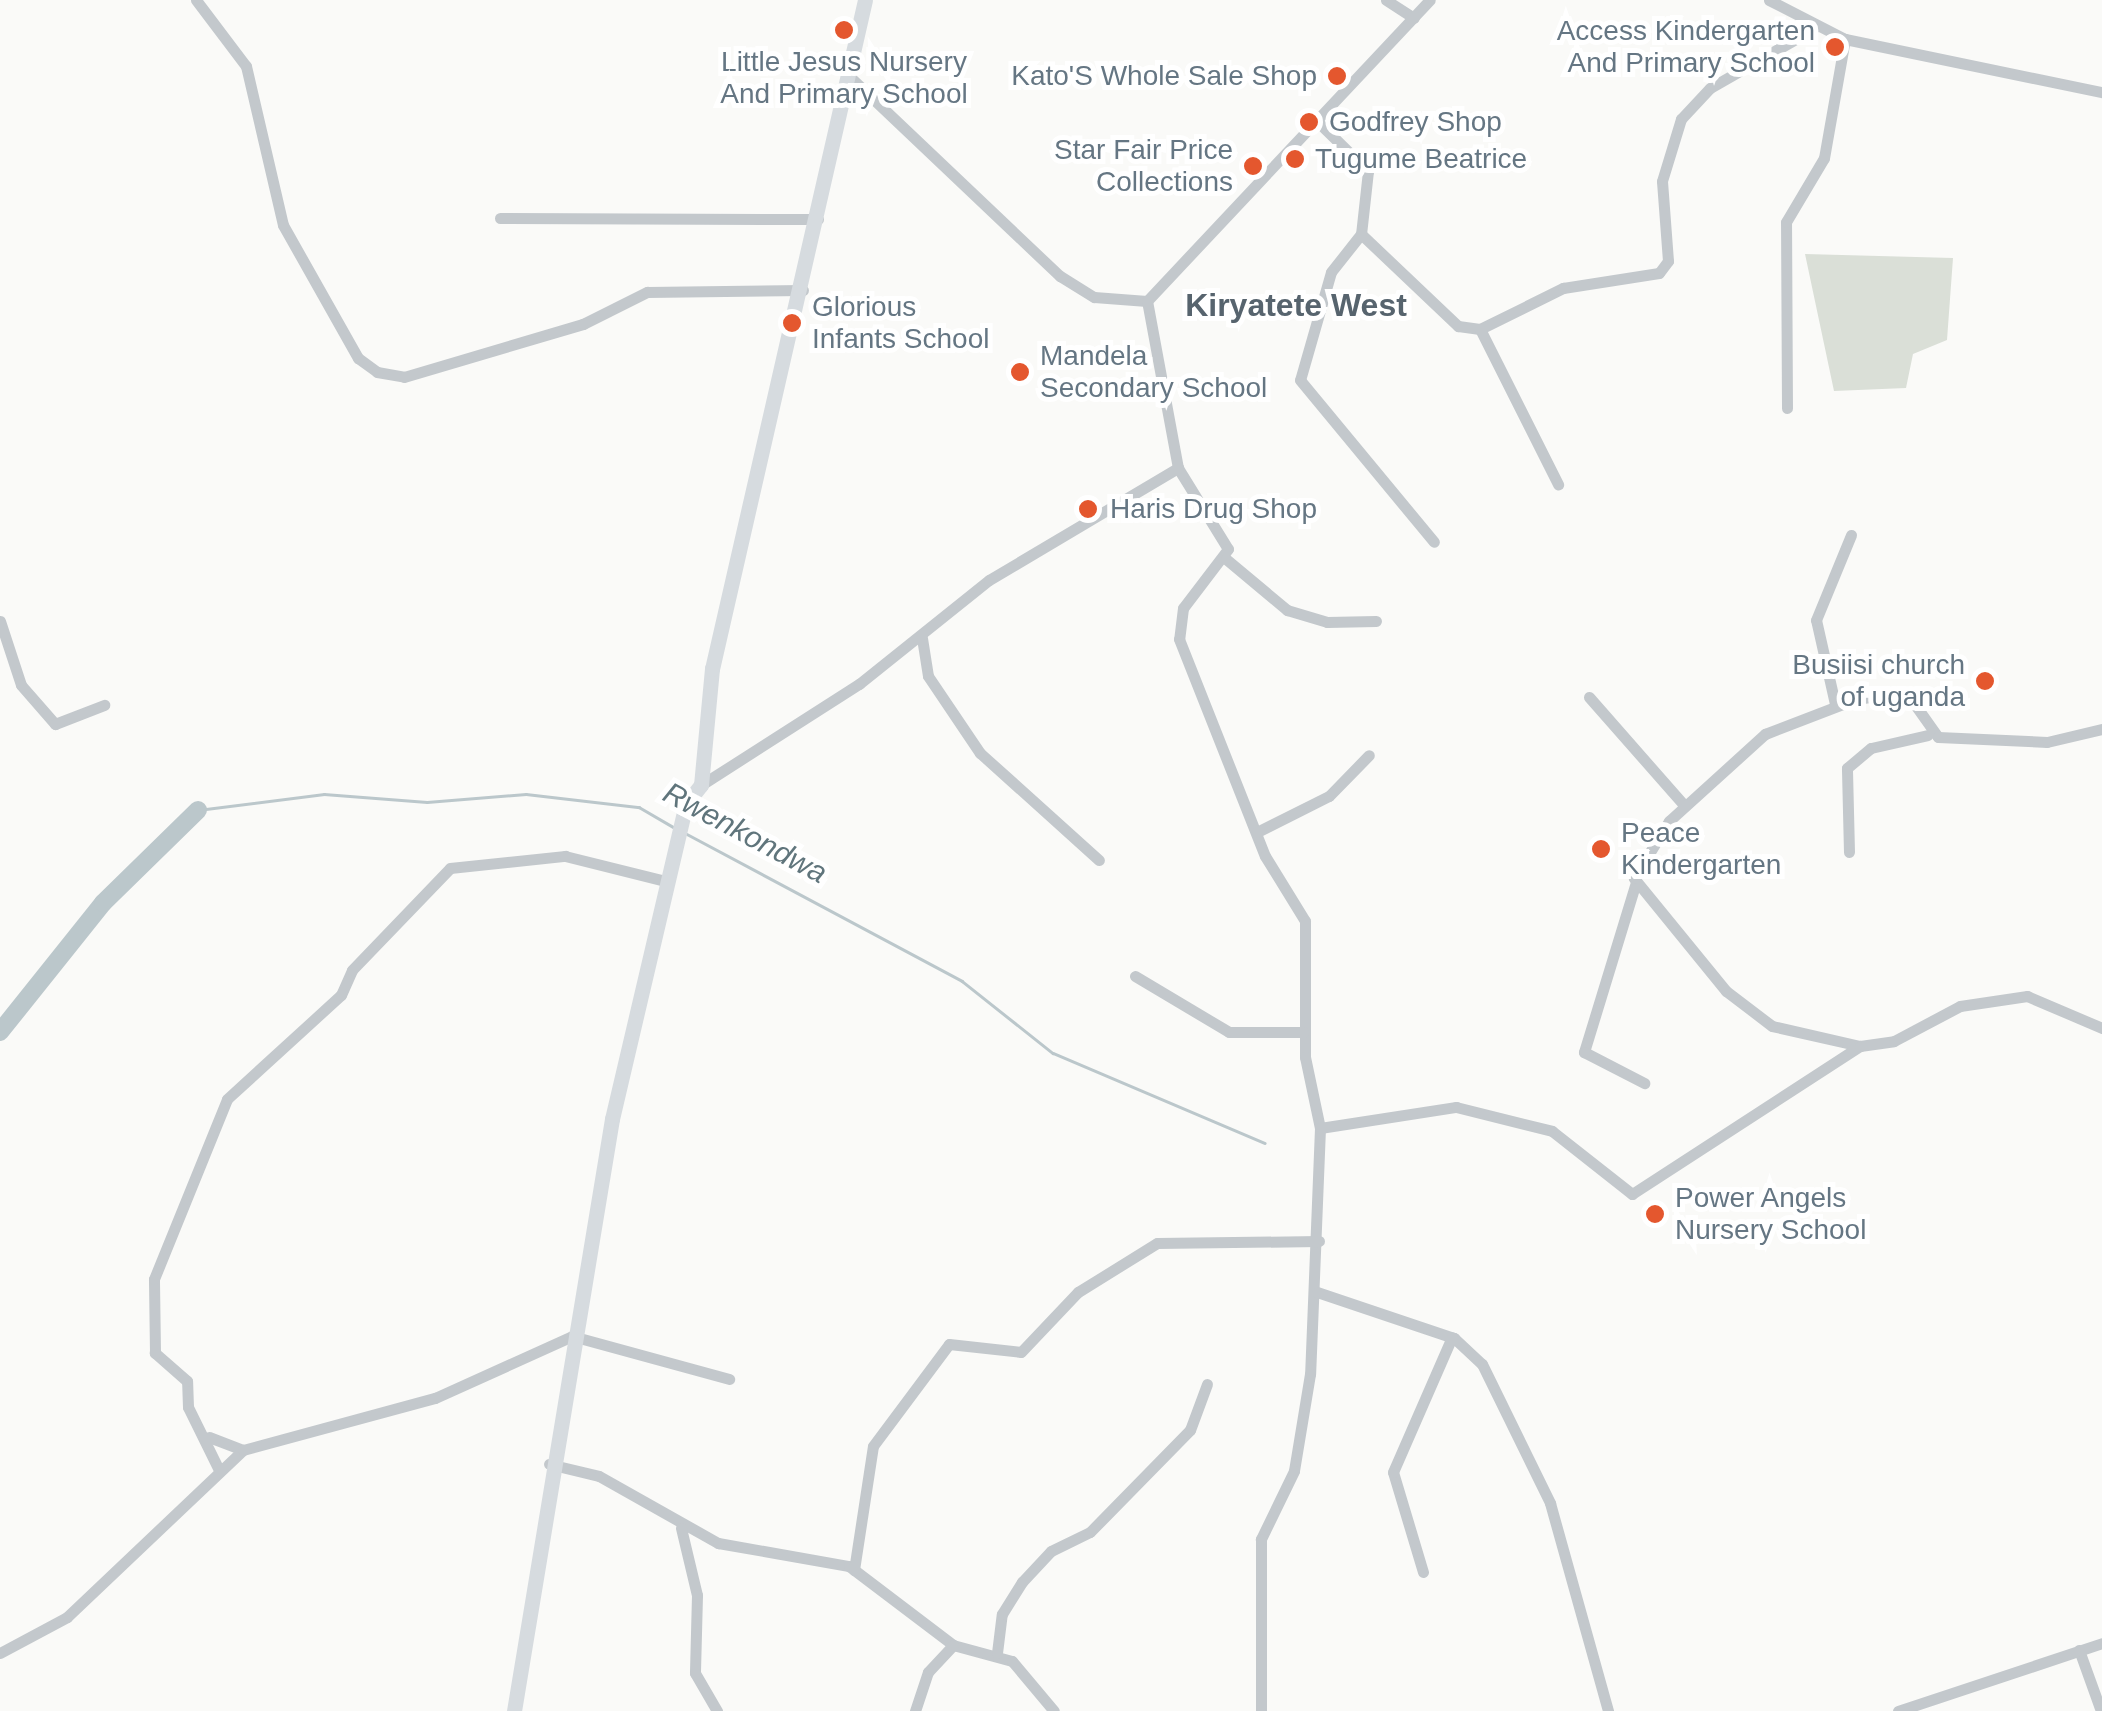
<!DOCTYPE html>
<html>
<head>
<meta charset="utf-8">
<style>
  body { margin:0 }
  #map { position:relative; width:2102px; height:1711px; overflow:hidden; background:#fafaf8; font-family:Arial,sans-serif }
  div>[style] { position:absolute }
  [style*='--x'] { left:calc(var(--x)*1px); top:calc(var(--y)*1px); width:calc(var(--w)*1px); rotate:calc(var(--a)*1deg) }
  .green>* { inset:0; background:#dadfd7 }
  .stream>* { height:2.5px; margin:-1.25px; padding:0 1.25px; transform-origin:1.25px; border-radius:1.25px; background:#bbc7cb }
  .river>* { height:18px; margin:-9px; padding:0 9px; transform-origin:9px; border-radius:9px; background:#bbc7cb }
  .street>* { height:11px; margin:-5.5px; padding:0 5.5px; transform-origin:5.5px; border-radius:5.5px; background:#c3c8cc }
  .secondary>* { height:15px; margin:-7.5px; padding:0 7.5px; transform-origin:7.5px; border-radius:7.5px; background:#d6dbdf }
  .dots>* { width:28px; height:28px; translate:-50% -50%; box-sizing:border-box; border:5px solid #fff; border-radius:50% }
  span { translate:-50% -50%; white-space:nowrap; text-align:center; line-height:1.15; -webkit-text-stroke:10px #fff; paint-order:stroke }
  .poi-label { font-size:28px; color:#657683 }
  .right { translate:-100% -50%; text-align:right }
  .left { translate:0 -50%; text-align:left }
  .water-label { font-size:30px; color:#60757c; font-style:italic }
  .quarter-label { font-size:32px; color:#57646e; font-weight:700 }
</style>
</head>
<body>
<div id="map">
  <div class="green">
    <i style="clip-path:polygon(1805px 254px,1953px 258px,1947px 340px,1913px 354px,1906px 388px,1834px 391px)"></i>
  </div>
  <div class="stream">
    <i style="--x:198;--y:810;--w:127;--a:-7.2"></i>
    <i style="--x:324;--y:794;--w:103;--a:4.4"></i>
    <i style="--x:427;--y:802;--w:99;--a:-4.6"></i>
    <i style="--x:526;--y:794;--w:114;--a:6.6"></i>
    <i style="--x:639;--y:807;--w:42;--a:30.3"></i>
    <i style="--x:687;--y:834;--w:312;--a:28.1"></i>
    <i style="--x:962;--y:981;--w:116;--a:38.4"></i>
    <i style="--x:1053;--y:1053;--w:230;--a:23"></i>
  </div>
  <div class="river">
    <i style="--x:0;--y:1032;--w:165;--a:-51.4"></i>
    <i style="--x:103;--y:903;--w:133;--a:-44.4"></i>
  </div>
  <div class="street">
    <i style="--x:196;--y:0;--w:83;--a:52.9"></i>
    <i style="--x:246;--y:66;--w:163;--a:76.9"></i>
    <i style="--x:283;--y:225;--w:153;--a:60.6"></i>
    <i style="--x:358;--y:358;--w:24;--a:36"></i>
    <i style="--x:377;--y:372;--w:27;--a:10"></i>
    <i style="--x:404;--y:377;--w:187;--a:-16.5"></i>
    <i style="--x:583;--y:324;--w:72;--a:-26.6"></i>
    <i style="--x:647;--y:292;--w:156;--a:-0.7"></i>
    <i style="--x:1386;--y:0;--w:33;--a:33"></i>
    <i style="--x:1769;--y:0;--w:85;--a:27.2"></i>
    <i style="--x:1845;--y:39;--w:262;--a:11.7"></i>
    <i style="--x:849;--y:76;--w:291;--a:43.5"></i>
    <i style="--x:1060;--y:276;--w:40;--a:32"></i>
    <i style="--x:1094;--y:297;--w:53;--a:4.3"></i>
    <i style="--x:1316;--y:120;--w:73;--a:44.4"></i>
    <i style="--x:1368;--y:171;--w:63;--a:96.3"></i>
    <i style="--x:1361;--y:234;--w:134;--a:43.5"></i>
    <i style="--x:1458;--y:326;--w:22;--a:8"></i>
    <i style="--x:1480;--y:329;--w:93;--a:-26.3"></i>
    <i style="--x:1563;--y:288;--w:97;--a:-8.9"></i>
    <i style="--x:1659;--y:273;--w:15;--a:-53"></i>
    <i style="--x:1668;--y:261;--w:80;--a:-94.3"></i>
    <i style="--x:1662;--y:181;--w:65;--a:-73"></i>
    <i style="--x:1681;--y:119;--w:42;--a:-46.9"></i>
    <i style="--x:1710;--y:88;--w:119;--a:-29.8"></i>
    <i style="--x:500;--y:218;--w:318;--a:0.2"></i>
    <i style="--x:1361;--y:234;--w:48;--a:128.3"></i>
    <i style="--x:1331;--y:272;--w:112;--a:106"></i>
    <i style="--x:1300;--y:380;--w:210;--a:50.4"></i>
    <i style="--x:1480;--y:329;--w:174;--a:63.3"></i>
    <i style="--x:1787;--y:408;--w:186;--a:-90.3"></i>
    <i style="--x:1786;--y:222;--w:74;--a:-59.3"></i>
    <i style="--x:1824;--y:158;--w:121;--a:-80"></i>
    <i style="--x:1178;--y:468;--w:95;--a:58.3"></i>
    <i style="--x:1228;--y:549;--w:74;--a:127.3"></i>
    <i style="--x:1183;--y:608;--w:31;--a:97"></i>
    <i style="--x:1179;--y:639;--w:233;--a:68.4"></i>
    <i style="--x:1265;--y:856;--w:76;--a:58.4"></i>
    <i style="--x:1305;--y:921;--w:136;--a:90"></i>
    <i style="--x:1305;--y:1057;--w:73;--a:78.1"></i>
    <i style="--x:1320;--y:1128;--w:246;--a:92.3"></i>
    <i style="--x:1310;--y:1374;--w:98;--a:99.4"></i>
    <i style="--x:1294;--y:1471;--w:76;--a:115.9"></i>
    <i style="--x:1261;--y:1539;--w:172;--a:90"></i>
    <i style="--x:1226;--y:559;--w:80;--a:39.9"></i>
    <i style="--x:1287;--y:610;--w:42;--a:16.7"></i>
    <i style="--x:1327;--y:622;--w:49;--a:-1.2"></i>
    <i style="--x:0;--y:621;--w:67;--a:71.8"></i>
    <i style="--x:21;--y:685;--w:52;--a:48.9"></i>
    <i style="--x:55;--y:724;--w:53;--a:-21.2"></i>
    <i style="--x:922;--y:638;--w:38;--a:81"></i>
    <i style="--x:928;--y:676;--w:93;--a:56"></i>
    <i style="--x:980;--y:753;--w:160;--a:42"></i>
    <i style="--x:1589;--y:697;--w:144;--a:48.7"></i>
    <i style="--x:1835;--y:704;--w:86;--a:-102.7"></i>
    <i style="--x:1816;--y:620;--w:92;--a:-67.6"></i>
    <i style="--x:701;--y:785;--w:188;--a:-32.6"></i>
    <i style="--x:859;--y:684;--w:166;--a:-38.7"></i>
    <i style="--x:989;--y:580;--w:220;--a:-30.7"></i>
    <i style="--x:1178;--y:468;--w:170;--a:-100.5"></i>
    <i style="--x:1147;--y:301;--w:413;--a:-46.8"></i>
    <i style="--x:1257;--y:832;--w:80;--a:-26.6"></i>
    <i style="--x:1329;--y:796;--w:57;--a:-45.7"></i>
    <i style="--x:1849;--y:852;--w:84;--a:-91.4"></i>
    <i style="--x:1847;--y:768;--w:31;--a:-40"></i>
    <i style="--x:1871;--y:748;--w:58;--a:-12.8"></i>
    <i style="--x:1636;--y:882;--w:178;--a:107"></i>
    <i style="--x:1584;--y:1052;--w:68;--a:27.3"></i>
    <i style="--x:1135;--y:976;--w:109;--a:30.8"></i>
    <i style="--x:1229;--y:1032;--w:74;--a:0"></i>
    <i style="--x:1860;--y:1046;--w:90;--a:-167.2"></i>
    <i style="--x:1772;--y:1026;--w:58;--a:-142.7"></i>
    <i style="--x:1726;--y:991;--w:146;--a:-129.2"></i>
    <i style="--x:1634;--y:878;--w:67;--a:-58.4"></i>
    <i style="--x:1669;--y:821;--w:130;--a:-42.2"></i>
    <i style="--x:1765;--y:734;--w:97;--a:-21"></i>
    <i style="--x:1856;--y:699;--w:50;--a:-8"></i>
    <i style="--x:1906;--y:692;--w:55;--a:54.6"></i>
    <i style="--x:1938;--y:737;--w:109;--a:2.6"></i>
    <i style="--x:2047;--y:742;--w:57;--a:-13.3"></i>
    <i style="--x:1320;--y:1128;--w:138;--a:-8.8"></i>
    <i style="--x:1456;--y:1107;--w:99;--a:14"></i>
    <i style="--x:1552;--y:1131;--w:102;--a:38.2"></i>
    <i style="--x:1632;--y:1194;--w:272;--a:-33"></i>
    <i style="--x:1860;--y:1046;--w:34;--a:-8"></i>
    <i style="--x:1894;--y:1041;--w:75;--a:-27.9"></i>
    <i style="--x:1960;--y:1006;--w:68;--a:-8.5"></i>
    <i style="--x:2027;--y:996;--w:82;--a:23.1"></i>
    <i style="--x:1317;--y:1292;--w:145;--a:18.6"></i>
    <i style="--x:1454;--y:1338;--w:38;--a:43"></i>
    <i style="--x:1482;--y:1364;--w:155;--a:63.9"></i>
    <i style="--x:1550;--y:1503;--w:216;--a:74.4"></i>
    <i style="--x:209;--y:1437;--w:36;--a:21"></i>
    <i style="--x:549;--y:1464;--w:51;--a:13.5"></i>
    <i style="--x:599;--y:1476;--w:137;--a:29.4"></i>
    <i style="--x:718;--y:1543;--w:133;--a:10"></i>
    <i style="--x:849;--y:1566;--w:131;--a:37.2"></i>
    <i style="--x:953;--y:1645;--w:61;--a:15.2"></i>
    <i style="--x:1012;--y:1661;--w:65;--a:50"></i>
    <i style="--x:218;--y:1468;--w:68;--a:-116.2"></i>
    <i style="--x:188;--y:1407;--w:26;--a:-92"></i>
    <i style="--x:187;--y:1381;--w:43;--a:-138.8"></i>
    <i style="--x:155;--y:1353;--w:74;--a:-90.8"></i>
    <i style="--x:154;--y:1279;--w:194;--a:-67.9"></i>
    <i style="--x:227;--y:1099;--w:154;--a:-42.4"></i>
    <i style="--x:341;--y:995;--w:27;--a:-66"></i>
    <i style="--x:352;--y:970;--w:141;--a:-46.1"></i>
    <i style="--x:450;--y:868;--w:116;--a:-6"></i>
    <i style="--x:565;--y:856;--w:107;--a:14"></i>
    <i style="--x:681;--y:1528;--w:69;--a:76.6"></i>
    <i style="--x:697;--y:1595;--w:78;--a:91.5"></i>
    <i style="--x:695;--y:1673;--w:44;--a:59.9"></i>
    <i style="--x:854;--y:1570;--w:125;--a:-81.3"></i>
    <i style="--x:873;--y:1446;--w:127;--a:-53.3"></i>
    <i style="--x:949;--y:1344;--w:72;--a:6.3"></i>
    <i style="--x:1021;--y:1352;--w:83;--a:-46.5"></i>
    <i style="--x:1078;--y:1292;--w:93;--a:-31.8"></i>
    <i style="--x:1157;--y:1243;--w:162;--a:-0.7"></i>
    <i style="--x:1423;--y:1572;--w:104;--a:-106.7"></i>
    <i style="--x:1393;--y:1472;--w:147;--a:-66.4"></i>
    <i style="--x:2079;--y:1650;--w:65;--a:70.2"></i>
    <i style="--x:0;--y:1653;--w:76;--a:-28.2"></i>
    <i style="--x:67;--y:1617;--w:243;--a:-43.5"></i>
    <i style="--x:243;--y:1450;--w:199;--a:-15.2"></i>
    <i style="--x:435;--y:1398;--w:150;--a:-24.3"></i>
    <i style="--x:572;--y:1336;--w:163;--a:15.3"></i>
    <i style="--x:997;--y:1653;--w:39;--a:-83"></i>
    <i style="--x:1002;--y:1614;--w:38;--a:-58"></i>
    <i style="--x:1022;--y:1582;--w:42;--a:-46.9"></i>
    <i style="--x:1051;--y:1551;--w:43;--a:-26"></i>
    <i style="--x:1090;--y:1532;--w:143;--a:-45.6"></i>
    <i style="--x:1190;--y:1430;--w:49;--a:-69.7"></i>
    <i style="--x:915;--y:1711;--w:41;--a:-71.6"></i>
    <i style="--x:928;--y:1672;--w:37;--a:-47"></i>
    <i style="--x:1898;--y:1711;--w:215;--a:-18.4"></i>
  </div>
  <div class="secondary">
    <i style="--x:514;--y:1711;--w:600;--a:-80.6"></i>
    <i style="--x:612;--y:1119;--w:324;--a:-76.8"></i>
    <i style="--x:686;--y:804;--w:24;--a:-52"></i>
    <i style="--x:701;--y:785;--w:117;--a:-84.6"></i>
    <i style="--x:712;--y:669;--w:686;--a:-77.12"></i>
  </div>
  <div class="dots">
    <i style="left:844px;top:30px;background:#e4572e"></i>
    <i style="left:1835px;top:47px;background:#e4572e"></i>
    <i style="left:1337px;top:76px;background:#e4572e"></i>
    <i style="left:1309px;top:122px;background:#e4572e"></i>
    <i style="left:1295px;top:159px;background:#e4572e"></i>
    <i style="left:1253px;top:166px;background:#e4572e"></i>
    <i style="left:792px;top:323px;background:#e4572e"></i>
    <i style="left:1020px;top:372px;background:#e4572e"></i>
    <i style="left:1088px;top:509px;background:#e4572e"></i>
    <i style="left:1985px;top:681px;background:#e4572e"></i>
    <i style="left:1601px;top:849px;background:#e4572e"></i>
    <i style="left:1655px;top:1214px;background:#e4572e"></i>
  </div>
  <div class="poi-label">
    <span class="right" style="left:1815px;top:47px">Access Kindergarten<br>And Primary School</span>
    <span style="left:844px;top:78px">Little Jesus Nursery<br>And Primary School</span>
    <span class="right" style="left:1317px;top:76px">Kato'S Whole Sale Shop</span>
    <span class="left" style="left:1329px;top:122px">Godfrey Shop</span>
    <span class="right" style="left:1233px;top:166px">Star Fair Price<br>Collections</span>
    <span class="left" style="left:1315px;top:159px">Tugume Beatrice</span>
    <span class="left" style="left:812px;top:323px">Glorious<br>Infants School</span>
    <span class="left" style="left:1040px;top:372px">Mandela<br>Secondary School</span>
    <span class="left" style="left:1110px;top:509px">Haris Drug Shop</span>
    <span class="right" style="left:1965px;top:681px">Busiisi church<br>of uganda</span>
    <span class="left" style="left:1621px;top:849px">Peace<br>Kindergarten</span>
    <span class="left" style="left:1675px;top:1214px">Power Angels<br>Nursery School</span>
  </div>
  <div class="water-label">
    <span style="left:745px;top:833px;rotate:28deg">Rwenkondwa</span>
  </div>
  <div class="quarter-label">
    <span style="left:1296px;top:305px">Kiryatete West</span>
  </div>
</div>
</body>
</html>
